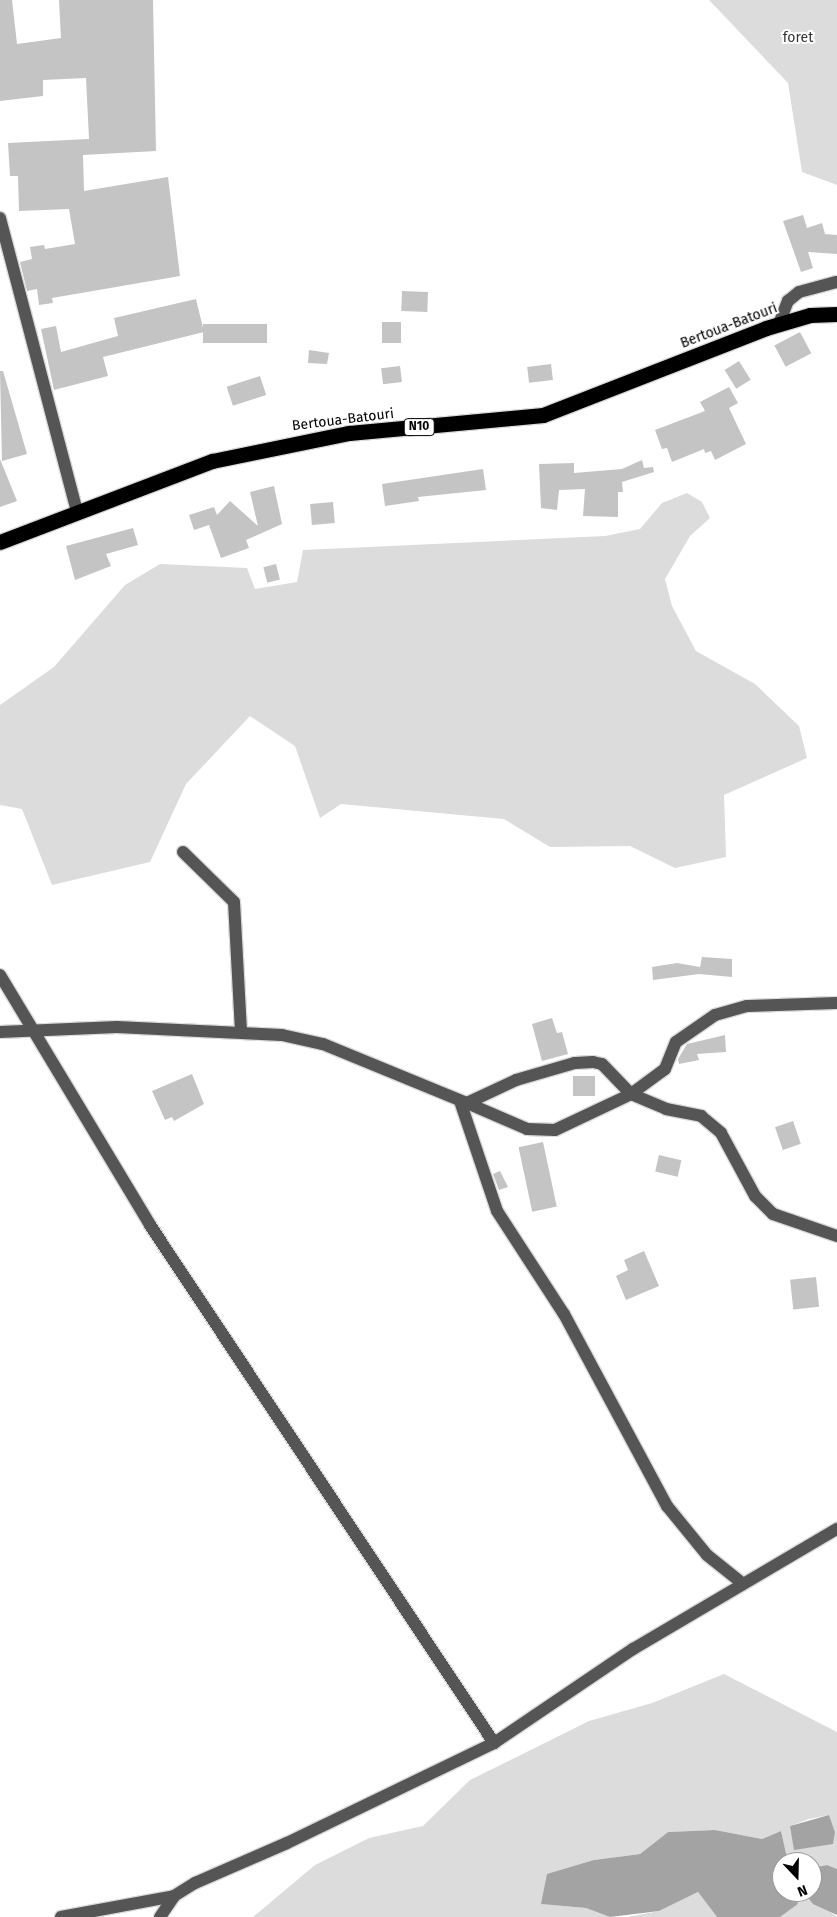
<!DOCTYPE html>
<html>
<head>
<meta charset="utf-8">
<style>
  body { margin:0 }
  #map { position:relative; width:837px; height:1917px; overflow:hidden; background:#fff; font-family:"Fira Sans",sans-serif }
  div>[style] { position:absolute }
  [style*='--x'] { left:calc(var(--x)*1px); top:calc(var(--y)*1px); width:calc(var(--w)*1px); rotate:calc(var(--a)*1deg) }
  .green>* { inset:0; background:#dcdcdc }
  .water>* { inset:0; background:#a3a3a3 }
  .building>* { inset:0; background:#c4c4c4; transform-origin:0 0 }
  .roads { filter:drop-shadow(1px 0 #dbdbdb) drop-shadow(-1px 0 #dbdbdb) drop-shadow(0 1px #dbdbdb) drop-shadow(0 -1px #dbdbdb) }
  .minor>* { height:12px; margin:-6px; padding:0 6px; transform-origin:6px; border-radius:6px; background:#555 }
  .highway>* { height:15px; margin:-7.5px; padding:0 7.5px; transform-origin:7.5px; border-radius:7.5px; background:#000 }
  span { translate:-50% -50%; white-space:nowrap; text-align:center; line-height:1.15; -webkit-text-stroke:4px #fff; paint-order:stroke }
  .shield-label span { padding:1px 4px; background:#fff; border:1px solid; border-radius:4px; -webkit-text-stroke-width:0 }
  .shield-label { font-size:12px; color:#000; font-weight:700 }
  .park-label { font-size:14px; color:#333 }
  .street-label { font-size:14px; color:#000 }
  .north { position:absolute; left:772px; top:1852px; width:50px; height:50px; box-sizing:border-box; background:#fff; border:1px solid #999; border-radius:50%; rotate:159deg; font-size:14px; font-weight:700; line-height:20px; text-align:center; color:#000 }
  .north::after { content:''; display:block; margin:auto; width:18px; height:22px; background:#000; clip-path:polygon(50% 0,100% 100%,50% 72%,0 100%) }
</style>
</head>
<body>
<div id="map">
  <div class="green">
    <i style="clip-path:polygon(709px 0,837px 0,837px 185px,802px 172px,788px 83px)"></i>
    <i style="clip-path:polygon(687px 493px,702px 502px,710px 518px,690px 536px,665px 579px,672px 606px,696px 651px,755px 684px,799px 726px,807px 758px,724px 795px,726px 857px,675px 868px,630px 846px,550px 847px,504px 819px,341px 804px,320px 818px,295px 746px,250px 716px,186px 784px,150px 862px,52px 885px,22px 809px,0 805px,0 705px,54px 667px,125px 585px,160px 564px,247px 568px,255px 589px,297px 582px,303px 550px,605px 536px,640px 529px,662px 503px)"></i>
    <i style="clip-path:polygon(evenodd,724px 1674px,837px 1732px,837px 1869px,827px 1865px,812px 1868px,812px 1862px,788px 1862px,781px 1831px,762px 1839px,715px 1830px,668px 1832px,640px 1854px,594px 1860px,542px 1904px,586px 1908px,610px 1917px,253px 1917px,315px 1865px,369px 1838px,423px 1826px,470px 1780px,589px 1721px,652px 1703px,724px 1674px,829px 1815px,835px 1832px,790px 1826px,809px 1819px,829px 1815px)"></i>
    <i style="clip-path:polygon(698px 1892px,717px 1917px,627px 1917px,659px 1911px)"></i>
    <i style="clip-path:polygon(795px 1892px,805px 1892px,837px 1917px,780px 1917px,798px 1904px)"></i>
  </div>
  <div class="water">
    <i style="clip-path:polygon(829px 1815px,835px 1832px,833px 1844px,794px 1850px,790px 1826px)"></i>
    <i style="clip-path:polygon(715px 1830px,762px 1839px,781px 1831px,788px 1862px,782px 1862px,782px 1892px,795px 1892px,798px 1904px,780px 1917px,717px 1917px,698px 1892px,659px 1911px,610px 1917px,586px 1908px,541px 1904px,547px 1874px,594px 1860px,640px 1854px,668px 1832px)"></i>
    <i style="clip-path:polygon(827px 1865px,837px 1869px,837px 1915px,813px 1904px,805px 1894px,812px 1892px,812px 1868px)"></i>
  </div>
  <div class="building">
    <i style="clip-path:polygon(0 0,12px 0,17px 44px,61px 38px,59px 0,153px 0,156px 151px,83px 155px,84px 191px,168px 177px,180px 276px,52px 298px,53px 303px,39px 305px,37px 289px,27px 291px,20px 262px,32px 259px,30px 247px,44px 245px,45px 249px,75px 244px,69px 209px,19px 211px,18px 176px,10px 176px,8px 143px,89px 139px,86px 78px,43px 80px,43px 96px,0 101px)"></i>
    <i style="clip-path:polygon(803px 215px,807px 228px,822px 223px,825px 234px,837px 235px,837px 254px,808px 252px,813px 268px,801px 272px,783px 221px)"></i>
    <i style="left:402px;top:291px;width:26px;height:20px;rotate:2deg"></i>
    <i style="clip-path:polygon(196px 299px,204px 332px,103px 357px,108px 376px,54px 390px,41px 329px,56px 326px,61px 352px,118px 336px,114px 318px)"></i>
    <i style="left:382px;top:322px;width:19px;height:21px"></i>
    <i style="left:267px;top:324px;width:19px;height:64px;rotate:90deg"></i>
    <i style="left:800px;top:332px;width:24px;height:29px;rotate:62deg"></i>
    <i style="clip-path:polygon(309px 350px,329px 353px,327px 364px,308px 363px)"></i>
    <i style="left:739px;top:361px;width:22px;height:17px;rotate:58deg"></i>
    <i style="left:551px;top:364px;width:16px;height:24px;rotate:83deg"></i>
    <i style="left:400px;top:366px;width:16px;height:19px;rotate:83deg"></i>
    <i style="clip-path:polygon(0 371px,3px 371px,27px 454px,2px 461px)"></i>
    <i style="left:260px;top:376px;width:20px;height:35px;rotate:72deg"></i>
    <i style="clip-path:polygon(729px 387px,738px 403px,729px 408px,746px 444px,715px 460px,711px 451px,705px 453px,704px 449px,672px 462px,667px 448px,662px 449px,655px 430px,705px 411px,700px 402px)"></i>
    <i style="clip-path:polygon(0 459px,17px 501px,0 507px)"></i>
    <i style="clip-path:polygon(642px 460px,644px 468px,653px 467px,654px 472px,622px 482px,623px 492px,618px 492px,618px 517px,583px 516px,585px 489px,559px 490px,557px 510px,541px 508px,539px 464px,574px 463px,574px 473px,622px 469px)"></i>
    <i style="clip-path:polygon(483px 469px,486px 490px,418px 497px,419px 501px,385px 506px,382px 484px)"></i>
    <i style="clip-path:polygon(274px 486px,282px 524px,246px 540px,249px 548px,221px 558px,209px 525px,194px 530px,189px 515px,214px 507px,217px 515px,230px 501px,258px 526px,250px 492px)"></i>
    <i style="left:333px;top:502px;width:21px;height:23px;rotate:85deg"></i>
    <i style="clip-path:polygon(133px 528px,138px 545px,106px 554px,111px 566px,75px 580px,66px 546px)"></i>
    <i style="left:276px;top:564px;width:16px;height:13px;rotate:76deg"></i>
    <i style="clip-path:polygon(702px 957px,732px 959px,732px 977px,699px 974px,653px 980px,652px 967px,677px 963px,700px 967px)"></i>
    <i style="clip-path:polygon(552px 1018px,557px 1033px,562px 1032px,568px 1054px,542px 1061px,532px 1024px)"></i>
    <i style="clip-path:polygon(725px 1035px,726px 1052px,697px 1054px,699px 1060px,679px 1064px,678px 1059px,687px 1044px)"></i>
    <i style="clip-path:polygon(192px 1074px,204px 1104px,174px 1121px,172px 1117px,165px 1120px,152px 1091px)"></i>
    <i style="left:573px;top:1076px;width:22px;height:20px"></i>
    <i style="left:793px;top:1121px;width:24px;height:19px;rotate:71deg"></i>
    <i style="left:543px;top:1142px;width:66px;height:25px;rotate:78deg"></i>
    <i style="left:659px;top:1155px;width:23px;height:17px;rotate:13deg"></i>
    <i style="clip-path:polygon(500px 1171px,508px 1187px,499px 1190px,493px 1174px)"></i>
    <i style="clip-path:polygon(644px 1251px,659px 1286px,626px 1300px,616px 1276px,628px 1270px,624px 1260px)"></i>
    <i style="left:816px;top:1277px;width:30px;height:26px;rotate:84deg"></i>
  </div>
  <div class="roads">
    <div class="minor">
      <i style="--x:0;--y:218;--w:304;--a:75.3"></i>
      <i style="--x:779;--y:324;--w:25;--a:-69"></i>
      <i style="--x:788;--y:301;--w:14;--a:-39"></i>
      <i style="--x:799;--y:292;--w:39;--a:-15"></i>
      <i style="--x:183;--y:852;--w:71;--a:44.4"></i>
      <i style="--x:234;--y:902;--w:129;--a:86.9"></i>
      <i style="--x:0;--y:975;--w:292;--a:59"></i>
      <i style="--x:150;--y:1225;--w:622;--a:56.41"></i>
      <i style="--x:0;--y:1032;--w:117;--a:-2.4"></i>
      <i style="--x:117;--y:1027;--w:165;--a:2.8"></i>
      <i style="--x:282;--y:1035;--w:42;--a:12.4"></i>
      <i style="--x:323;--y:1044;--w:156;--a:22.3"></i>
      <i style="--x:467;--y:1103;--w:54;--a:-25.1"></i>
      <i style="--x:516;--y:1080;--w:61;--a:-16.1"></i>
      <i style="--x:575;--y:1063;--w:18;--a:-3"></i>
      <i style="--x:593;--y:1062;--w:9;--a:13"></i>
      <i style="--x:602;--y:1064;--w:42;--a:46"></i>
      <i style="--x:631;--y:1094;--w:38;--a:23"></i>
      <i style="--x:666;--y:1109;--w:36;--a:11"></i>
      <i style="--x:701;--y:1116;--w:26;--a:40"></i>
      <i style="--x:721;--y:1133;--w:72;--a:61.6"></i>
      <i style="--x:755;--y:1196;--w:25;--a:45"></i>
      <i style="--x:773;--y:1214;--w:68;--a:19"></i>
      <i style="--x:460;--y:1101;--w:116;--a:71.4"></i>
      <i style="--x:497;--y:1211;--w:123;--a:57"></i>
      <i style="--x:564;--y:1314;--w:218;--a:61.8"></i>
      <i style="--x:667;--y:1506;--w:63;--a:50.8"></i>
      <i style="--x:707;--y:1555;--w:45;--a:38.7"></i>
      <i style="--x:467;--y:1103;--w:65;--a:23.4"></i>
      <i style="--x:527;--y:1129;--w:28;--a:2"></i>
      <i style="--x:555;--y:1130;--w:84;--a:-25.3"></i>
      <i style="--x:631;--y:1094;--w:42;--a:-36.3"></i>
      <i style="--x:665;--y:1069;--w:29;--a:-68"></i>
      <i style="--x:676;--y:1042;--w:47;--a:-34.7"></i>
      <i style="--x:715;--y:1015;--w:33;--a:-16"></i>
      <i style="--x:747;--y:1006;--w:90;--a:-1.9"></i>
      <i style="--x:61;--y:1917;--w:115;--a:-10.5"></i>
      <i style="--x:160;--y:1917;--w:25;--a:-56"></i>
      <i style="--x:174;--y:1896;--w:25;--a:-32"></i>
      <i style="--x:195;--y:1883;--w:100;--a:-23.5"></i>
      <i style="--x:287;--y:1843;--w:230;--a:-25.8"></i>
      <i style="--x:494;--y:1743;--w:168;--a:-34.1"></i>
      <i style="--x:633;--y:1649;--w:237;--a:-30.5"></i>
    </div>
    <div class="highway">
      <i style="--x:0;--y:542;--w:227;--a:-20.9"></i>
      <i style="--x:212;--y:461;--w:140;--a:-11.6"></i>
      <i style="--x:349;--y:433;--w:195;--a:-5.3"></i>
      <i style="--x:543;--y:415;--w:239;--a:-21.3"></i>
      <i style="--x:766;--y:328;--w:46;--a:-16.5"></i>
      <i style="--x:810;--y:315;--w:27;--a:-2"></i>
    </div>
  </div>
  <div class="shield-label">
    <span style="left:419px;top:427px">N10</span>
  </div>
  <div class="park-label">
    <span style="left:798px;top:38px">foret</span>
  </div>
  <div class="street-label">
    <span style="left:729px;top:326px;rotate:-21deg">Bertoua-Batouri</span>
    <span style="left:343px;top:420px;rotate:-7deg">Bertoua-Batouri</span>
  </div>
  <div class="north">N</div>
</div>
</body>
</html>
